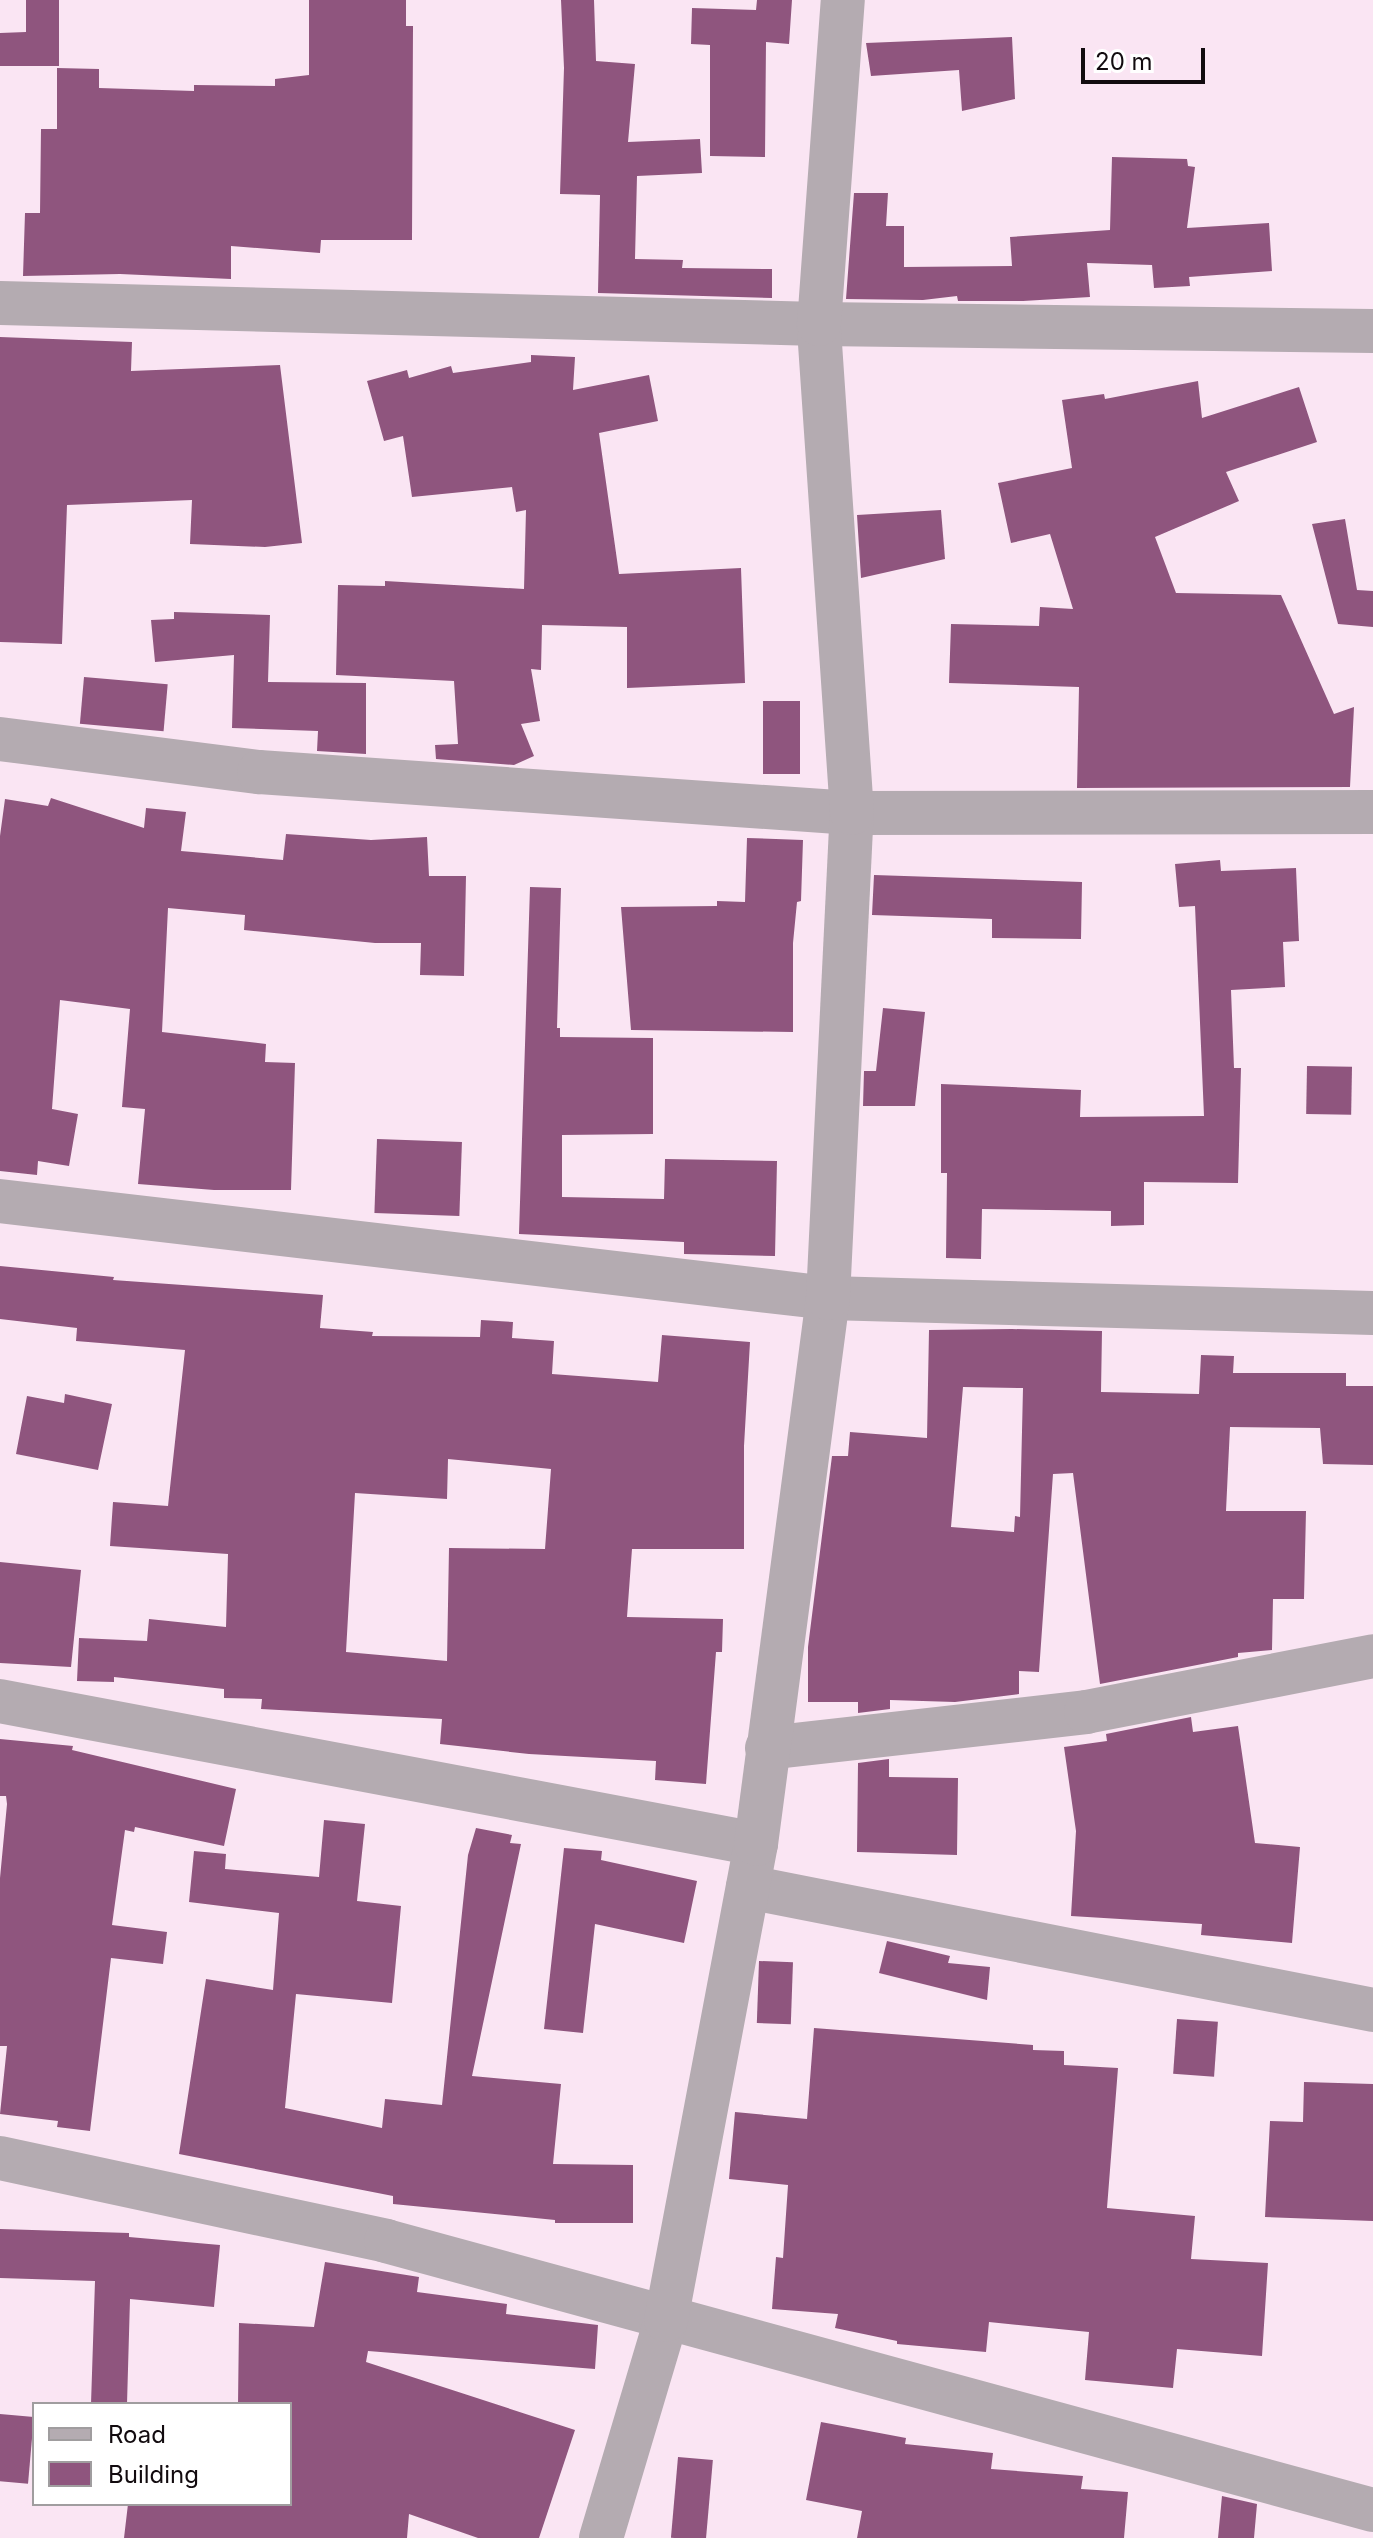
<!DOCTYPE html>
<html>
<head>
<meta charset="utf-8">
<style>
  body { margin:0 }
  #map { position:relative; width:1373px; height:2538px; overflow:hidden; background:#fae5f3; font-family:Inter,sans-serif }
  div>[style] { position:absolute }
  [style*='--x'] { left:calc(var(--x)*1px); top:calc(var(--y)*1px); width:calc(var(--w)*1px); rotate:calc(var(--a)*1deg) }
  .building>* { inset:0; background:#8f557e; transform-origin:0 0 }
  .minor>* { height:44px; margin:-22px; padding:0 22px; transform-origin:22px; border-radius:22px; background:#b4abb1 }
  span { translate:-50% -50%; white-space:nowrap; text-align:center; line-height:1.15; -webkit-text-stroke:7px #fff; paint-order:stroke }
  .legend { position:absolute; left:32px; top:2402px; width:260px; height:104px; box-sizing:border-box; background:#fff; border:2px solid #a09d9f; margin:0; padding:10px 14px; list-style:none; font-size:24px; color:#120b0f }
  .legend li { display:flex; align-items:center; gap:16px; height:40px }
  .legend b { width:40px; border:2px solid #a09d9f }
  .scale { position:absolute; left:1081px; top:48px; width:124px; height:36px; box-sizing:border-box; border:4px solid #120b0f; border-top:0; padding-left:10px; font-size:24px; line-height:28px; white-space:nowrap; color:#120b0f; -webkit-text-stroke:6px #fff; paint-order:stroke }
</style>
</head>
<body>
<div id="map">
  <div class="building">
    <i style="clip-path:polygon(26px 0,59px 0,59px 66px,0 66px,0 33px,26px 32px)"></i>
    <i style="clip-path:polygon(309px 0,406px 0,406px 26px,413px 26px,412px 240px,321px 240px,320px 253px,231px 246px,231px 279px,120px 274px,23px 276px,25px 213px,40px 213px,41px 129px,57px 129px,57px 68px,99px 69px,99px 88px,194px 91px,194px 85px,275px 86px,275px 79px,309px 75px)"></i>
    <i style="clip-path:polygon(561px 0,594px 0,596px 61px,635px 64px,628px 142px,700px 139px,702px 173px,637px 176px,635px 259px,683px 260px,682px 268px,772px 269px,772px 298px,598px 293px,600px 195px,560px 194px,564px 68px)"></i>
    <i style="clip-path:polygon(757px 0,792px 0,789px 44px,766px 42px,765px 157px,710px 156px,710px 45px,691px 44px,692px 8px,756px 10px)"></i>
    <i style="clip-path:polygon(1012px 37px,1015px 99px,962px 111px,959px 70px,871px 76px,866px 43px)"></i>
    <i style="clip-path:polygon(1112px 157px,1187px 159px,1188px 166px,1195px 167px,1187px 228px,1269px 223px,1272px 271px,1189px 277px,1190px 286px,1154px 288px,1152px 265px,1087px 263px,1090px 297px,1023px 301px,958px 301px,957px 296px,923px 300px,846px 299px,854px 193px,888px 193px,886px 226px,904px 226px,904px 267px,1012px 266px,1010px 237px,1110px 230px)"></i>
    <i style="clip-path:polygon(0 337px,132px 342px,131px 371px,280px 365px,302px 543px,265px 547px,190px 544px,192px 500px,67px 505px,62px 644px,0 642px)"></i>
    <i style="clip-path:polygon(531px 355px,575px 357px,573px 390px,649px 375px,658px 421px,599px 433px,619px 574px,741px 568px,745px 683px,627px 688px,627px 627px,542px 625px,541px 670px,531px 669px,540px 721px,521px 724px,534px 756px,514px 765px,436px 759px,435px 745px,458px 744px,454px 681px,336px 675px,338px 585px,385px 586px,385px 581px,524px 589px,526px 510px,516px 512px,512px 487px,412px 497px,403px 436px,384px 441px,367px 381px,407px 370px,409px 378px,451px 366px,453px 373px,531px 362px)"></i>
    <i style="clip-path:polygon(1198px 381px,1202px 418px,1299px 387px,1317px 442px,1226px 472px,1239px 501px,1155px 537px,1176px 593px,1281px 595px,1334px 714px,1354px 707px,1350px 787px,1077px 788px,1079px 687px,949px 683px,951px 624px,1039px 626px,1040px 607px,1073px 609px,1050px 534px,1011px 543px,998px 483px,1072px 468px,1062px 400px,1104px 394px,1105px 399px)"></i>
    <i style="clip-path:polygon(941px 510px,945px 559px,861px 578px,857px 515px)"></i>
    <i style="clip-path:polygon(1345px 519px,1357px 590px,1373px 591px,1373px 627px,1338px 624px,1312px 524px)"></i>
    <i style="clip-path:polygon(174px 612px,270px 615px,268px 682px,366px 683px,366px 754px,317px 751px,318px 731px,232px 728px,234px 655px,155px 662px,151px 620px,174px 619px)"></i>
    <i style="left:84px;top:677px;width:84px;height:47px;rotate:5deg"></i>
    <i style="left:763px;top:701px;width:37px;height:73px"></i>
    <i style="clip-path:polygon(51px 798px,144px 828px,146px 808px,186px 812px,181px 851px,283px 860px,286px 834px,371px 840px,427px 837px,429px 876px,466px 876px,464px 976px,420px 975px,421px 943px,375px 943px,244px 930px,245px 915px,168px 908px,162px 1032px,266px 1044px,265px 1062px,295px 1063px,291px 1190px,214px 1190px,138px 1184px,145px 1109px,122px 1107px,130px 1009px,60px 1000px,52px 1109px,78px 1114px,69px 1166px,38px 1161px,37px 1175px,0 1171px,0 836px,5px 799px,48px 806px)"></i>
    <i style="clip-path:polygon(747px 838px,803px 840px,801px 901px,797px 902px,793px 943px,793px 1032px,631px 1030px,621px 907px,717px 906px,717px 901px,745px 902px)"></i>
    <i style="clip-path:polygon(1220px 860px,1221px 871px,1296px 868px,1299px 941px,1283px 942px,1285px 987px,1231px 990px,1234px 1068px,1241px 1068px,1238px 1183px,1144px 1182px,1144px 1225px,1111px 1226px,1111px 1211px,982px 1209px,981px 1259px,946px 1258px,947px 1173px,941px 1173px,941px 1084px,1081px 1090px,1080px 1117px,1204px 1116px,1195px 906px,1179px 907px,1175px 864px)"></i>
    <i style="clip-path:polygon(874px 875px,1082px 882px,1081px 939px,992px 938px,992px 919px,872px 915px)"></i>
    <i style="clip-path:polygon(530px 887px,561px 888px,557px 1028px,560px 1028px,560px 1037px,653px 1038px,653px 1134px,562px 1135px,562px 1197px,664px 1199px,665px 1159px,777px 1161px,775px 1256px,684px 1254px,684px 1242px,519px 1234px)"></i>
    <i style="clip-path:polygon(883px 1008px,925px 1012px,915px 1106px,863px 1106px,864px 1071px,876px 1071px)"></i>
    <i style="left:1307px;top:1066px;width:45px;height:48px;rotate:1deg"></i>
    <i style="left:377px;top:1139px;width:85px;height:74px;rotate:2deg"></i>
    <i style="clip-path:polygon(evenodd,0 1266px,114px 1277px,113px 1280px,323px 1295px,320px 1328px,373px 1332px,372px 1336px,480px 1337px,481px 1320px,513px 1322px,512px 1338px,554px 1341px,552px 1374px,658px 1382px,662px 1335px,750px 1342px,744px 1446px,744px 1549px,632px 1549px,627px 1617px,723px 1619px,722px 1652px,716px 1652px,706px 1784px,655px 1780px,656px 1761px,529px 1754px,440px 1744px,442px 1719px,261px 1709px,262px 1699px,224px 1698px,224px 1689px,114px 1677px,114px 1682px,77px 1681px,79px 1638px,147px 1641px,149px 1619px,226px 1627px,228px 1554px,110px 1546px,113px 1502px,168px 1506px,185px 1350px,76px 1341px,77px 1328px,0 1319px,0 1266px,448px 1459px,551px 1469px,545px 1549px,449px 1548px,447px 1661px,346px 1652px,355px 1493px,447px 1499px,448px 1459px)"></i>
    <i style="clip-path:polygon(evenodd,1012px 1329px,1102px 1331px,1101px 1392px,1199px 1394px,1201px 1355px,1234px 1356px,1233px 1373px,1346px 1373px,1346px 1386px,1373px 1386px,1373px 1465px,1323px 1464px,1320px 1428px,1230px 1427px,1226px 1511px,1306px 1511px,1304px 1599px,1273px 1599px,1272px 1650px,1238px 1653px,1238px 1657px,1100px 1684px,1073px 1473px,1053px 1474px,1039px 1672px,1019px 1671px,1019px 1694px,955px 1702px,890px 1700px,890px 1709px,858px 1713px,858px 1702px,808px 1702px,808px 1647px,832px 1456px,848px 1456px,850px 1432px,927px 1438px,929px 1330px,1012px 1329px,963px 1387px,1023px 1388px,1020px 1517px,1015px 1516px,1014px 1532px,951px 1527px,963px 1387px)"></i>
    <i style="clip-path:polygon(65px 1394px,112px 1404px,98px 1470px,16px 1454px,27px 1396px,64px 1403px)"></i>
    <i style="clip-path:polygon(0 1562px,81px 1570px,71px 1667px,0 1663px)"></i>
    <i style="clip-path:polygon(1191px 1717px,1193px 1732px,1238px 1726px,1255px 1843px,1300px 1847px,1292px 1943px,1201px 1935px,1202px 1924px,1071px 1916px,1076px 1831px,1064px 1747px,1107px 1741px,1106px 1734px)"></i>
    <i style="clip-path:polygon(0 1739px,73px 1746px,72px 1750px,236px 1789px,224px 1846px,135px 1827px,134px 1832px,125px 1830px,112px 1925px,167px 1932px,163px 1964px,111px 1958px,90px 2131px,57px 2127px,58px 2121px,0 2114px,7px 2046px,0 2046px,0 1878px,7px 1804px,6px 1796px,0 1796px)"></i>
    <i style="clip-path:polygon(889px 1759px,889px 1777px,958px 1778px,957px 1855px,857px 1852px,858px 1763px)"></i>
    <i style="clip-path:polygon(324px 1820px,365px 1824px,357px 1901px,401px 1906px,392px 2003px,296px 1994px,285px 2108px,382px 2128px,385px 2099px,442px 2105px,468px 1855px,476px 1828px,512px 1835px,510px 1843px,521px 1844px,472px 2076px,561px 2084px,553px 2164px,633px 2165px,633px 2223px,555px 2223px,555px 2220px,393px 2204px,393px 2196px,179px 2154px,206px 1979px,273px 1990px,279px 1913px,189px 1902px,194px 1851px,226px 1854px,225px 1869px,319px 1877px)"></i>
    <i style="clip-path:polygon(564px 1848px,602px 1851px,601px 1860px,697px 1881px,684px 1943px,595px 1924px,583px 2033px,544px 2029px)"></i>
    <i style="clip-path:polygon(887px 1941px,950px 1956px,948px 1963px,990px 1967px,987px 2000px,879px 1973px)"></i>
    <i style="left:759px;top:1961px;width:34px;height:62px;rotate:2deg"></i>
    <i style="left:1177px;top:2019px;width:41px;height:55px;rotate:4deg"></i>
    <i style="clip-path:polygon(814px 2028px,1033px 2045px,1033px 2050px,1064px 2051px,1064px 2065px,1118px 2068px,1107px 2208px,1195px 2216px,1191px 2259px,1268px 2263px,1262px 2356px,1177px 2349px,1173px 2388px,1085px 2380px,1089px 2332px,989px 2322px,986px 2352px,897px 2344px,897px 2341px,835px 2328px,838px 2314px,772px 2309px,776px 2257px,783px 2258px,788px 2185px,729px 2179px,735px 2112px,807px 2119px)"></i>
    <i style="clip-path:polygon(1304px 2082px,1373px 2084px,1373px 2221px,1265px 2217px,1270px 2121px,1303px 2122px)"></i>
    <i style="clip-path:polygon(0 2229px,129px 2233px,129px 2237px,220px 2245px,214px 2307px,130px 2299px,127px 2404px,91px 2404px,95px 2281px,0 2278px)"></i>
    <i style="clip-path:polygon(325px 2262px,419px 2277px,417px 2292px,507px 2304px,506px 2314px,598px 2325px,595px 2369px,368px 2351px,366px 2362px,575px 2430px,539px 2538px,478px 2538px,409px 2514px,407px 2538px,124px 2538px,128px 2504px,290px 2504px,290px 2404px,238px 2404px,239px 2323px,314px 2327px)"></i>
    <i style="left:0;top:2414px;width:34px;height:67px;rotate:5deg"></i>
    <i style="clip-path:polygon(821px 2422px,906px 2438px,905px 2444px,993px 2453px,991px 2469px,1083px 2476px,1081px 2489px,1128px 2492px,1124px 2538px,857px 2538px,862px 2511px,806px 2500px)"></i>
    <i style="left:678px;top:2457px;width:35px;height:81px;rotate:5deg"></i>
    <i style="clip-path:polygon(1222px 2496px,1257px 2504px,1254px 2538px,1218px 2538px)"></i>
  </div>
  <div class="minor">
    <i style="--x:0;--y:303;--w:819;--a:1.47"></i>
    <i style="--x:819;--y:324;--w:554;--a:0.72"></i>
    <i style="--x:0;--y:739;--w:261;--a:7.3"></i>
    <i style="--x:259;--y:772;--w:594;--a:3.96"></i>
    <i style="--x:852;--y:813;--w:521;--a:-0.11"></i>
    <i style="--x:0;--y:1201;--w:834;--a:6.68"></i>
    <i style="--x:828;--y:1298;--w:545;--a:1.58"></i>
    <i style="--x:0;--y:1701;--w:769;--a:10.71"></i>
    <i style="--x:767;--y:1748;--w:321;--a:-6.4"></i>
    <i style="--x:1086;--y:1712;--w:292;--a:-11"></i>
    <i style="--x:748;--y:1887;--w:637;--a:11.13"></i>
    <i style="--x:0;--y:2158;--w:395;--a:12.1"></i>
    <i style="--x:386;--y:2241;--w:1023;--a:15.25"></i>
    <i style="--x:601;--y:2538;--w:227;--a:-73.4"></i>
    <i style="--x:666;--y:2320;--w:484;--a:-79.3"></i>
    <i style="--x:756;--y:1844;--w:551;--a:-82.49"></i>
    <i style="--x:828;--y:1298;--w:486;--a:-87.2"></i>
    <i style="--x:852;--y:813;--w:490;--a:-93.9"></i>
    <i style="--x:819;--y:324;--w:325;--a:-85.8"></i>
  </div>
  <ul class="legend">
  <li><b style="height:10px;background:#b4abb1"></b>Road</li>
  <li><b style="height:22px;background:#8f557e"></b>Building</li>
  </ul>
  <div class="scale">20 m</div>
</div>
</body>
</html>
